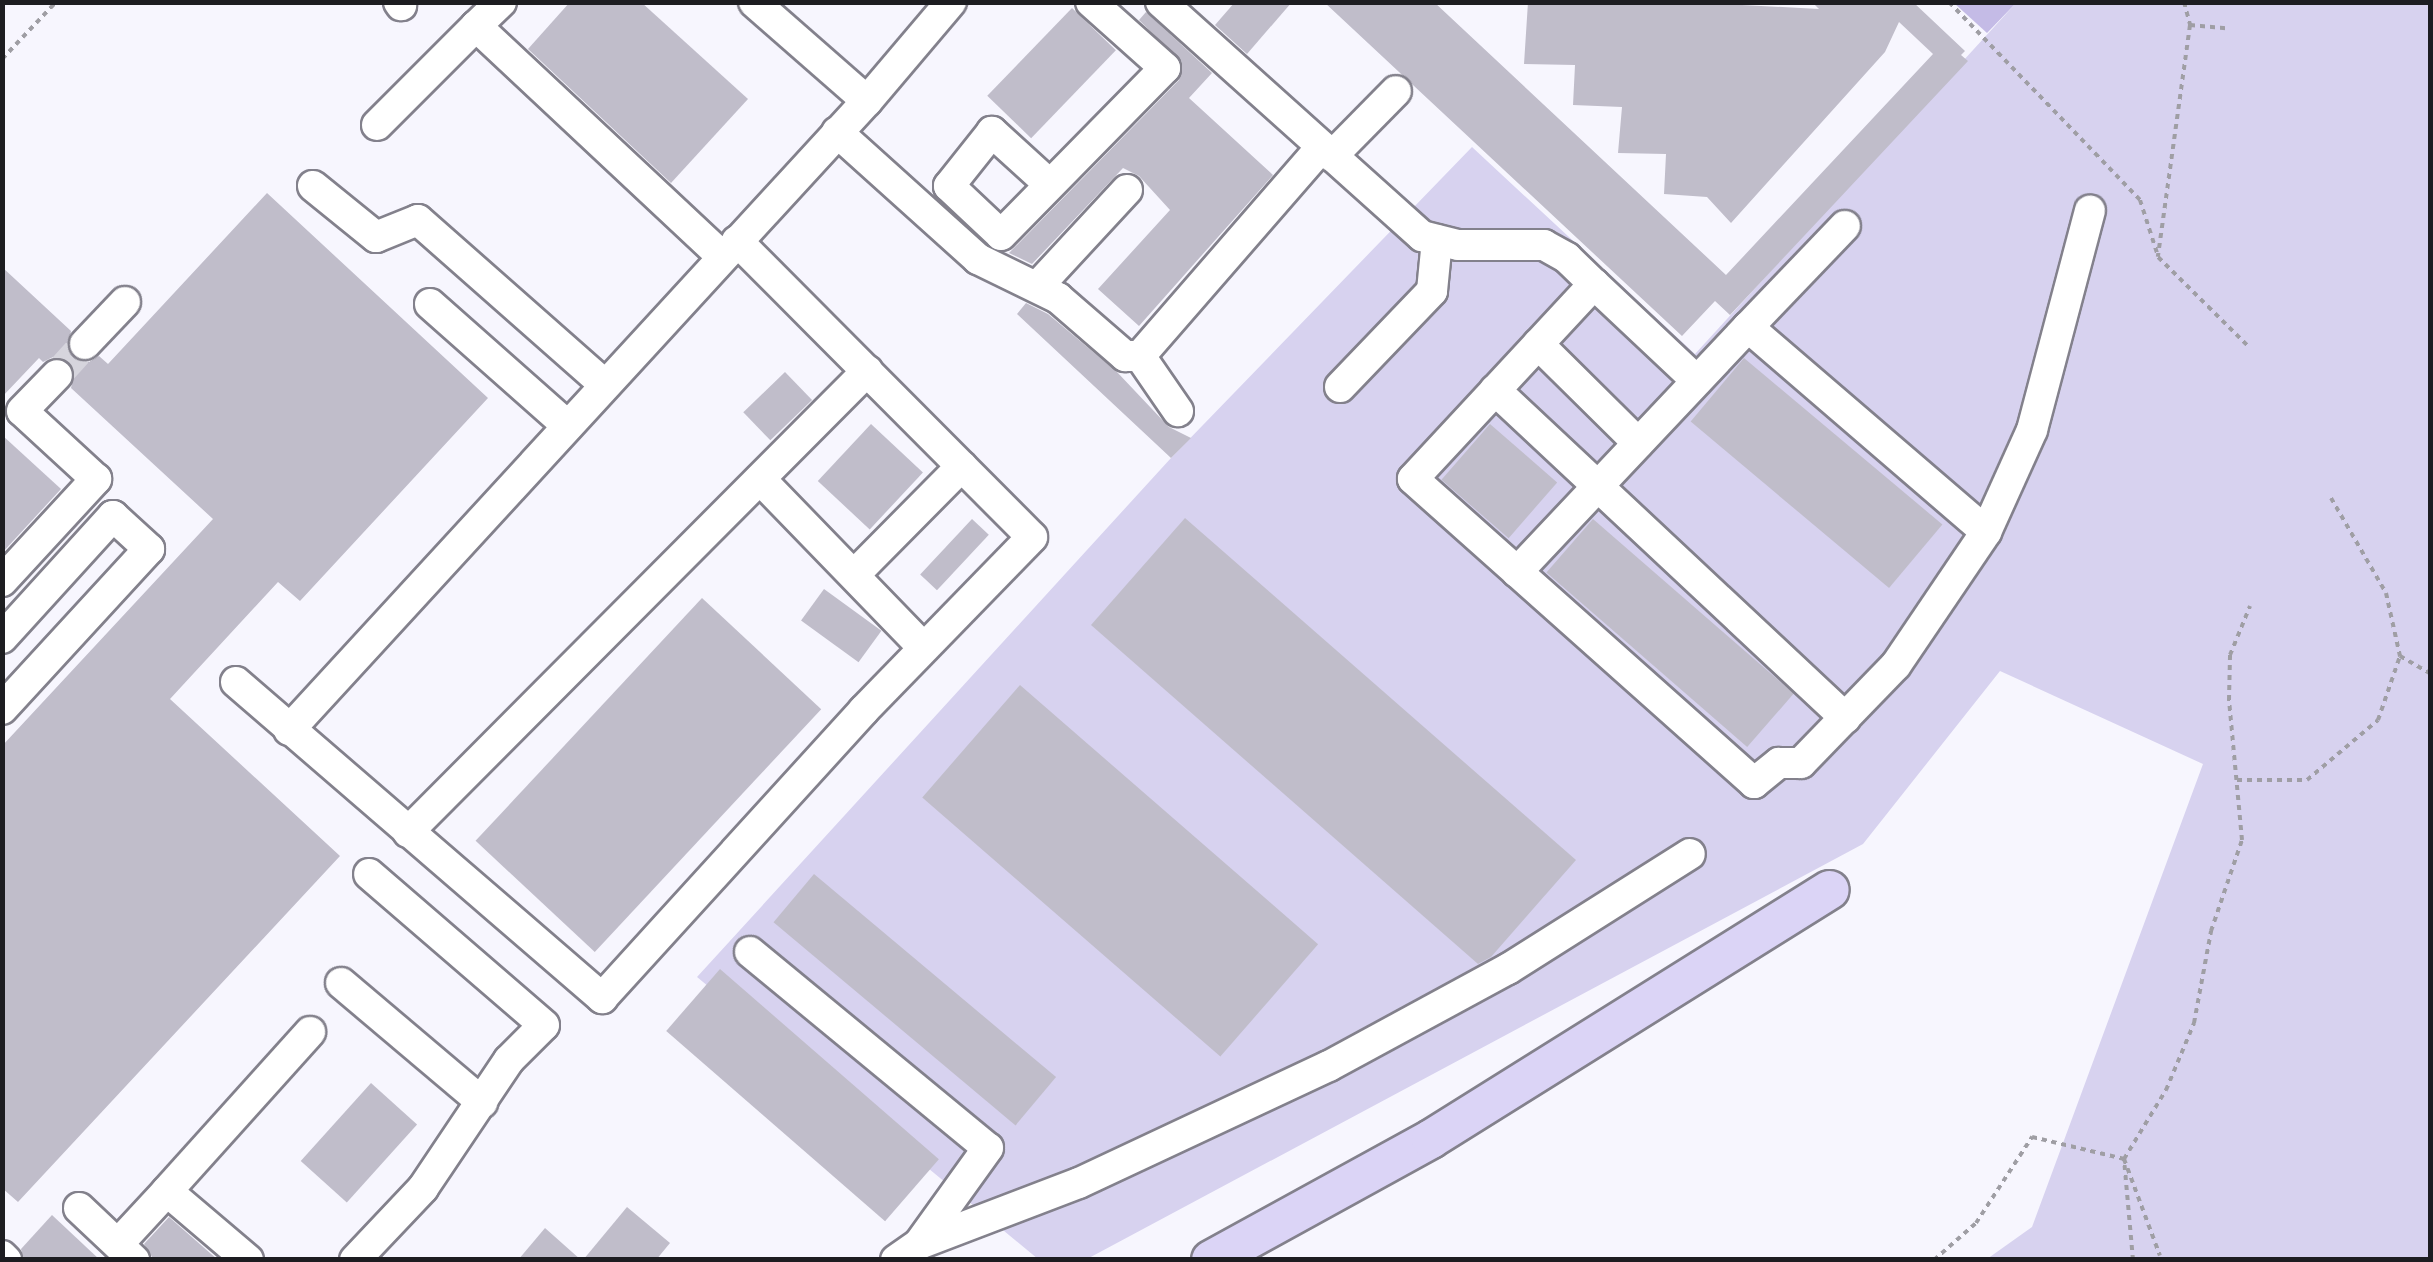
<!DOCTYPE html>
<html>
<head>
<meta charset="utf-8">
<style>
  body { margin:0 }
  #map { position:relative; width:2433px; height:1262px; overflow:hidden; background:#f7f6fe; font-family:Roboto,sans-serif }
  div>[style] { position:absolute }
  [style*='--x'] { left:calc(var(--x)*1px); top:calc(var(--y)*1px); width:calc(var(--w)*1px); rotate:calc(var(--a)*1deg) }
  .green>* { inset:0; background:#d7d2ef }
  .forest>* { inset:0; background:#c4bbe6 }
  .building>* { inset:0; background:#c0bdca; transform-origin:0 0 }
  .minor-tunnel>* { height:30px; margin-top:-15px; transform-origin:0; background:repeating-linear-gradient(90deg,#d6d5dd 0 30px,transparent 0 45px) }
  .path>* { height:4px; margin-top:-2px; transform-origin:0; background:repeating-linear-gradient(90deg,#9f9ea4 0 5px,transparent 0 10px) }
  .roads { filter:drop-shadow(2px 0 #83818c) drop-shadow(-2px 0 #83818c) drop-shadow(0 2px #83818c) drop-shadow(0 -2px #83818c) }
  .minor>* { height:30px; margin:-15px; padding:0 15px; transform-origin:15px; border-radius:15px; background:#fff }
  .major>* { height:38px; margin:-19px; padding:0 19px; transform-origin:19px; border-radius:19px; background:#dbd4f6 }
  span { translate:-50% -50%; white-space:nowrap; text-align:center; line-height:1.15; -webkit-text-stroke:9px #f7f6fe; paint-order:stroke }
  .frame { position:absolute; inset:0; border:5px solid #1d1d21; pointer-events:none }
</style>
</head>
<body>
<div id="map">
  <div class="green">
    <i style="clip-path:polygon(2016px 3px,2430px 3px,2430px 1259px,1987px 1259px,2032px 1227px,2203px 764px,2000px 671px,1863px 844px,1087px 1259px,1038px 1259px,697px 977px,1171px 458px,1472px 147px,1695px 354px)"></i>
  </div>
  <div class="forest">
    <i style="clip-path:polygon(1954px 3px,2016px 3px,1987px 33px)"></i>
  </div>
  <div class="building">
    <i style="clip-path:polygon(570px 2px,641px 2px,748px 99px,671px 183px,528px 49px)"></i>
    <i style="clip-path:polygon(1235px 2px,1292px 2px,1247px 54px,1215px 25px)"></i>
    <i style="clip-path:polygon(1324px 2px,1434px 2px,1726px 275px,1933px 54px,1899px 22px,1885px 52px,1731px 223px,1707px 197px,1664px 194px,1666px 154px,1618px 153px,1622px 107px,1573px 105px,1575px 65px,1524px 64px,1528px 2px,1685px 2px,1819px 9px,1812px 2px,1913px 2px,1965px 51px,1961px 55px,1968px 61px,1730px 315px,1715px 301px,1682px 336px)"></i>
    <i style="left:1072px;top:8px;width:61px;height:122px;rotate:44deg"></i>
    <i style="clip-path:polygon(1146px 12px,1212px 73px,1189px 98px,1273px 175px,1139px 326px,1098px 289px,1170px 210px,1139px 176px,1123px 168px,1032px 264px,1009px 253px,1179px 80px,1182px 62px,1139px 20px)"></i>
    <i style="clip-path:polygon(267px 193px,488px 398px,300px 601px,278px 582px,170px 699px,340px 856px,18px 1202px,2px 1188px,2px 746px,213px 519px,71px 388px,75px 371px,69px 361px,53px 357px,43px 362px,39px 358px,2px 397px,2px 267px,71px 331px,67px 348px,73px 358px,89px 362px,99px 356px,108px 364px)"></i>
    <i style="clip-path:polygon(1026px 303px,1048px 314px,1117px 372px,1169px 427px,1191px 438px,1171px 458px,1017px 314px)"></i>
    <i style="left:1744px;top:358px;width:259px;height:83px;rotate:40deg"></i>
    <i style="left:785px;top:372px;width:39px;height:58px;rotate:46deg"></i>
    <i style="left:871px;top:424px;width:71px;height:78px;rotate:43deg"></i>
    <i style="left:1490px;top:424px;width:89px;height:74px;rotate:41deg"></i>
    <i style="clip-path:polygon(2px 435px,61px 489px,2px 553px)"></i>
    <i style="clip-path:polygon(1185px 518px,1576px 860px,1491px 957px,1478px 964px,1091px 625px)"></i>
    <i style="left:972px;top:519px;width:23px;height:76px;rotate:43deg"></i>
    <i style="left:1593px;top:519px;width:266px;height:71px;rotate:41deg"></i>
    <i style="left:824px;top:589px;width:71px;height:39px;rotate:36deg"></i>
    <i style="left:702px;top:598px;width:163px;height:332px;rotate:43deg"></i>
    <i style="left:1020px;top:685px;width:395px;height:149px;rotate:41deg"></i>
    <i style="left:814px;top:874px;width:316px;height:63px;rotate:40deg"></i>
    <i style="left:720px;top:969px;width:290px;height:82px;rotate:41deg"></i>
    <i style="left:371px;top:1083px;width:62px;height:105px;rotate:42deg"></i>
    <i style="clip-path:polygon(627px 1207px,670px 1243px,656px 1260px,583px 1260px)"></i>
    <i style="clip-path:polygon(52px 1215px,100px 1260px,24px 1260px,21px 1249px)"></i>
    <i style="clip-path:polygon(169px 1217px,218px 1260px,154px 1260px,144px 1244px)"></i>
    <i style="clip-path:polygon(545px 1228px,581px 1260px,518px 1260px)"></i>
  </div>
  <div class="minor-tunnel">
    <i style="--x:57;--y:375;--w:42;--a:-47.9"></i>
  </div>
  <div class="path">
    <i style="--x:1949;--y:2;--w:275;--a:46"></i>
    <i style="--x:2140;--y:200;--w:56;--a:72.2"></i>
    <i style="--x:2184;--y:2;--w:24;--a:75"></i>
    <i style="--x:2190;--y:25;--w:234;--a:97.9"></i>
    <i style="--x:2158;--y:257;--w:125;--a:44.7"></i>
    <i style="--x:2190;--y:25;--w:36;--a:5"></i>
    <i style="--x:2;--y:59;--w:79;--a:-46.5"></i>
    <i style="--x:2331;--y:498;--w:110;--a:59.9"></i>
    <i style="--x:2386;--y:593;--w:65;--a:77.5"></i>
    <i style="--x:2400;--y:656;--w:34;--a:30"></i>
    <i style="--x:2237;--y:780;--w:70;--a:0"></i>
    <i style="--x:2307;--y:780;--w:93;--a:-40.2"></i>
    <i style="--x:2378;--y:720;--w:68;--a:-71"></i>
    <i style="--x:1934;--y:1260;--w:56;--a:-41.4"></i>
    <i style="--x:1976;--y:1223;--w:103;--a:-56.9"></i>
    <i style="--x:2032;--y:1137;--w:95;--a:13.4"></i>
    <i style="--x:2124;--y:1159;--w:103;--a:69.6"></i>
    <i style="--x:2133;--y:1260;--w:101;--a:-95.1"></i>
    <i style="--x:2124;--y:1159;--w:81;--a:-58.7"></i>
    <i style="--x:2166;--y:1090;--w:73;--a:-67.3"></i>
    <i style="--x:2194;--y:1023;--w:94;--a:-79.5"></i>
    <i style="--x:2211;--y:931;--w:96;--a:-71.2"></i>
    <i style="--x:2242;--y:840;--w:141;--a:-95.3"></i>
    <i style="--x:2229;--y:700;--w:45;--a:-88.7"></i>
    <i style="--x:2230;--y:655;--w:53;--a:-67.8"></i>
  </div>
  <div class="roads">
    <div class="minor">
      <i style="--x:399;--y:2;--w:4;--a:56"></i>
      <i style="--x:501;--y:2;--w:35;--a:136"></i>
      <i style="--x:476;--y:26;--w:338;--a:43.1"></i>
      <i style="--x:754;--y:2;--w:150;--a:41.2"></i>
      <i style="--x:1161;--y:2;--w:351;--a:41.9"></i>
      <i style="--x:1422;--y:236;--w:37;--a:14"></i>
      <i style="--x:1458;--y:245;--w:86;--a:0"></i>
      <i style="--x:1544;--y:245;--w:26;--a:29"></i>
      <i style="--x:1567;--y:258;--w:37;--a:44"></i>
      <i style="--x:1594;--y:284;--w:266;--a:132.9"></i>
      <i style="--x:1413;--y:479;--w:457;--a:41.7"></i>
      <i style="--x:1754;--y:783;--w:32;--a:-39"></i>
      <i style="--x:1779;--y:763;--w:22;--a:0"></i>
      <i style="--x:1801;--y:763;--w:136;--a:-45.9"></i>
      <i style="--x:1896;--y:665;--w:161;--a:-55.9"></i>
      <i style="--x:1986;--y:532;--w:112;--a:-65.7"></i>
      <i style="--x:2032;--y:430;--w:227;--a:-75.2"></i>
      <i style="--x:377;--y:125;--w:140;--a:-45"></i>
      <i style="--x:837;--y:132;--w:190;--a:42"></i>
      <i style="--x:978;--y:259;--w:89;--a:26"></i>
      <i style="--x:1058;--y:298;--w:89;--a:40.9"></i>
      <i style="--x:1125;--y:356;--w:15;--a:0"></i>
      <i style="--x:1140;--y:356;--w:277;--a:-49"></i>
      <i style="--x:1332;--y:156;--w:91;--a:-45.4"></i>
      <i style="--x:1048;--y:183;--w:76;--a:-137.7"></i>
      <i style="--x:992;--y:132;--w:69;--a:128.5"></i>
      <i style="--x:949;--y:186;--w:71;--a:43.3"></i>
      <i style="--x:1001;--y:235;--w:234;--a:-45.5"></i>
      <i style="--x:1165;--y:68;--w:99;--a:-138.3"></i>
      <i style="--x:313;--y:186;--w:81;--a:39"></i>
      <i style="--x:376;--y:237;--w:45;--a:-22"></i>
      <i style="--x:418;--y:220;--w:249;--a:41.4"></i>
      <i style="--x:1594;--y:284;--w:141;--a:43.3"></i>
      <i style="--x:1038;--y:286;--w:131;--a:-47.2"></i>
      <i style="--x:430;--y:304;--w:184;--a:41.5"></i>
      <i style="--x:1748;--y:327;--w:140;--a:-46.2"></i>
      <i style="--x:85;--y:344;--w:58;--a:-46.4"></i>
      <i style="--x:1538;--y:344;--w:141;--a:44.7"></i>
      <i style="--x:1140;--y:356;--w:67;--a:55.4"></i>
      <i style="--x:1340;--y:387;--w:133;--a:-46.2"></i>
      <i style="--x:1432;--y:291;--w:51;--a:-84.4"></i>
      <i style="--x:1495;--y:390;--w:480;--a:43.1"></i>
      <i style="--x:760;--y:479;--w:235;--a:45.9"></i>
      <i style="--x:1517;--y:572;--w:337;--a:-46.7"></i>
      <i style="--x:1748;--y:327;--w:314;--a:40.7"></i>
      <i style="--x:854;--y:575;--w:153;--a:-45.3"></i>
      <i style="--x:2;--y:581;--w:139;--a:-47.3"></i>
      <i style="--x:96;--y:479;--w:100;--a:-137.4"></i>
      <i style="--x:22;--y:411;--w:50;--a:-45.8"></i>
      <i style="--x:2;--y:638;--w:165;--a:-47.7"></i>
      <i style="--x:113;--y:516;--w:49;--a:42.5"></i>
      <i style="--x:149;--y:549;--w:217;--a:132.6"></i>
      <i style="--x:236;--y:682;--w:484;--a:40.8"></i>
      <i style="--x:602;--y:998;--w:389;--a:-47.7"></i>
      <i style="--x:864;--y:710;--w:241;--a:-45.8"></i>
      <i style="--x:1032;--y:537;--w:418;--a:-134.9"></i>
      <i style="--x:289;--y:730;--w:854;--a:-47.42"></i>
      <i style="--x:867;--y:101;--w:130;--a:-49.7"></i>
      <i style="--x:408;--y:832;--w:651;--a:-45.12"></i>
      <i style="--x:750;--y:952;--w:308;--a:39.5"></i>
      <i style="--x:988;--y:1148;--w:118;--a:125.7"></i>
      <i style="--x:341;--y:983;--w:185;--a:40.2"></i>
      <i style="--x:79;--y:1208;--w:76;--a:43.4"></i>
      <i style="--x:118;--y:1244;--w:72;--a:-47.2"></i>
      <i style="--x:2;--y:1256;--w:6;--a:45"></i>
      <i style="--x:248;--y:1260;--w:106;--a:-139.6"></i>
      <i style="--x:167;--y:1191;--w:214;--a:-48"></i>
      <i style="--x:355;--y:1260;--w:99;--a:-46.6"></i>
      <i style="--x:423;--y:1188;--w:154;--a:-56.1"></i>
      <i style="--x:509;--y:1060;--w:49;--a:-45"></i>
      <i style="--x:544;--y:1025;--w:231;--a:-139.2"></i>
      <i style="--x:896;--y:1260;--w:28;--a:-35"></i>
      <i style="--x:919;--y:1244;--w:171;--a:-20.9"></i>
      <i style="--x:1079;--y:1183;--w:276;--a:-25.1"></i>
      <i style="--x:1329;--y:1066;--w:204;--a:-28.5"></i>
      <i style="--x:1508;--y:969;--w:215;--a:-32.3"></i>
    </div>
    <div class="major">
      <i style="--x:1211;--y:1260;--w:251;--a:-28.8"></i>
      <i style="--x:1431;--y:1139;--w:470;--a:-32"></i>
    </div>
  </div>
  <div class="frame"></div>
</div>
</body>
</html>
